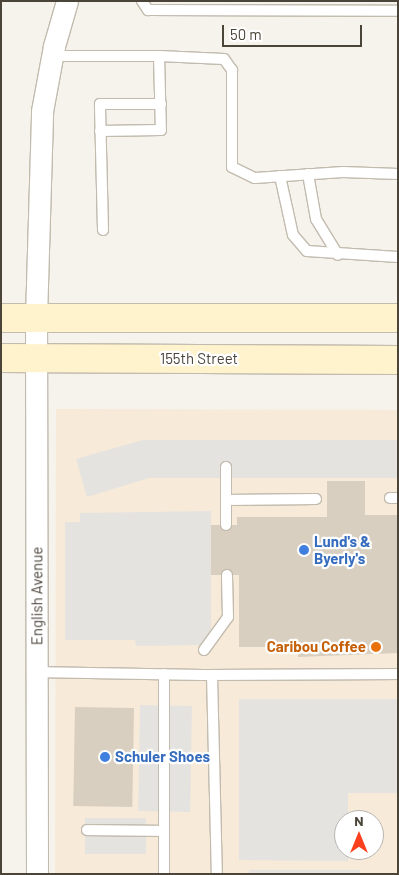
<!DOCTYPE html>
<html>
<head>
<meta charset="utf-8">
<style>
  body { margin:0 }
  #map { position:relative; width:399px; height:875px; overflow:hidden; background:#f6f3ec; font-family:Barlow,sans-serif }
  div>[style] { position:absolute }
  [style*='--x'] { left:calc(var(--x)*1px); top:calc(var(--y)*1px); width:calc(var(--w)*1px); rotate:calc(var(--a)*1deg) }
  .commercial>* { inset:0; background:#f7ead8 }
  .parking>* { inset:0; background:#e5e3e0; transform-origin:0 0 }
  .building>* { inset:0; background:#d8cfc1; transform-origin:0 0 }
  .roads { filter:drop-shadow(1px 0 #c2bbae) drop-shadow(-1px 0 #c2bbae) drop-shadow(0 1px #c2bbae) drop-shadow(0 -1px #c2bbae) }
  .lane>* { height:10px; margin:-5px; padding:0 5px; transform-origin:5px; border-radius:5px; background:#fff }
  .street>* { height:21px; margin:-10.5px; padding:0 10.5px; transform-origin:10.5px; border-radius:10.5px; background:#fff }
  .secondary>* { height:28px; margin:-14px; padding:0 14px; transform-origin:14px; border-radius:14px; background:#fff3cd }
  .dots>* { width:14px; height:14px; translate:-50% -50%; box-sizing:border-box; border:2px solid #fff; border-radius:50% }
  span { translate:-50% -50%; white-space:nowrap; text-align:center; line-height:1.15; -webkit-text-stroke:4.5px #fff; paint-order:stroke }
  .street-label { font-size:15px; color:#4b4439 }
  .shop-label { font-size:15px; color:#366cbe; font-weight:700 }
  .left { translate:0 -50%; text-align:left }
  .food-label { font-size:15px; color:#c56008; font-weight:700 }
  .right { translate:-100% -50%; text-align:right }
  .frame { position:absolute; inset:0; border:2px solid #4b4439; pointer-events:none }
  .north { position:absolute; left:334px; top:810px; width:50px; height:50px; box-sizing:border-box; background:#fff; border:1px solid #b7b4b0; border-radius:50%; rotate:0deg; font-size:14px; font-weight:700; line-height:20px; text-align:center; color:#4b4439 }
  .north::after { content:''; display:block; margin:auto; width:18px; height:22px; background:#fc3f1d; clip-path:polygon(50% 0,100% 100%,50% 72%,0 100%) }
  .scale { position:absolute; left:222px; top:25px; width:140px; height:22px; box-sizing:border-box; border:2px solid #4b4439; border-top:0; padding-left:6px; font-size:15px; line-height:18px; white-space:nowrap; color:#4b4439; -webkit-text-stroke:4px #fff; paint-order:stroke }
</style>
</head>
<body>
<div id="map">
  <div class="commercial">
    <i style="clip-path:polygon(evenodd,56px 409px,398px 410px,398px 874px,55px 874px,56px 409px,344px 820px,374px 820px,374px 850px,344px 850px,344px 820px)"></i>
  </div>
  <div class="parking">
    <i style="clip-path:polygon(143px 440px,398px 440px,398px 478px,149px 478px,87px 497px,76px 459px)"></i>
    <i style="clip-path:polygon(211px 511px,211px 645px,136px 646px,135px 640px,65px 640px,65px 522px,80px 522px,80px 513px)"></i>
    <i style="clip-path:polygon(239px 699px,398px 699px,398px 793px,348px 793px,348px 820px,344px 820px,344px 850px,348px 850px,348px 861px,239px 860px)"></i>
    <i style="left:140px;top:705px;width:52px;height:106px;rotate:1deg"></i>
    <i style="left:85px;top:818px;width:61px;height:36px"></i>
    <i style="left:249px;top:870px;width:111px;height:4px"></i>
  </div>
  <div class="building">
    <i style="clip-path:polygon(327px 481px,365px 481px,365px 515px,398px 515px,398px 653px,298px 657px,298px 647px,239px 647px,239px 575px,211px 575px,211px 525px,237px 525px,237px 517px,327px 517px)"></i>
    <i style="left:75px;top:707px;width:59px;height:99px;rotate:1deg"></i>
  </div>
  <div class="roads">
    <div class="lane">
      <i style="--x:142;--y:1;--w:11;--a:56"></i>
      <i style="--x:148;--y:10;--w:250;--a:0.2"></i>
      <i style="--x:52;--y:56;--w:107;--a:0"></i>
      <i style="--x:159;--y:56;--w:74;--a:88.5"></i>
      <i style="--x:161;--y:130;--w:61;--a:179.1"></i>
      <i style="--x:159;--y:56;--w:65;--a:2.6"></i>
      <i style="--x:224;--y:59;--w:14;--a:54"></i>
      <i style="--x:232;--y:70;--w:97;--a:90"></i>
      <i style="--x:232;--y:167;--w:25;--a:26"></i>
      <i style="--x:255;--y:178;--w:88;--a:-3.9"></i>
      <i style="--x:343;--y:172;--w:55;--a:2.1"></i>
      <i style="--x:308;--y:174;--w:46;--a:79.9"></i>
      <i style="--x:316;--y:219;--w:42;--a:58.6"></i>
      <i style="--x:280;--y:176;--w:60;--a:77.6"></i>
      <i style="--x:293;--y:235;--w:21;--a:49"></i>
      <i style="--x:307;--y:251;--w:91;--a:3.8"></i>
      <i style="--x:103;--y:230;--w:126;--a:-91.4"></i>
      <i style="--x:100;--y:104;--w:61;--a:0"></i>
      <i style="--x:226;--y:467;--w:58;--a:90"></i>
      <i style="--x:390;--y:498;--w:8;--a:0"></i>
      <i style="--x:226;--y:500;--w:90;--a:-0.6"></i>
      <i style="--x:204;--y:650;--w:41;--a:-54"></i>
      <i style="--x:228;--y:617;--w:42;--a:-91.4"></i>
      <i style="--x:37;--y:672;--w:175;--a:1"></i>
      <i style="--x:212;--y:675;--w:199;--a:88.6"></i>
      <i style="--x:164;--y:674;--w:200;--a:90"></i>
      <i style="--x:212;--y:675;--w:186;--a:-0.3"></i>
      <i style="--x:87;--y:830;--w:77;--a:0.7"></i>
    </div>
    <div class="street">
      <i style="--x:37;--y:874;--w:556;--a:-90.1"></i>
      <i style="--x:36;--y:318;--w:207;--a:-88.3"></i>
      <i style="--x:42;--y:111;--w:66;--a:-79.5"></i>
      <i style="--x:54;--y:46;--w:47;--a:-73.9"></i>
    </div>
    <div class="secondary">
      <i style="--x:1;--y:318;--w:397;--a:0"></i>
      <i style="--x:1;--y:358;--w:397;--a:0.3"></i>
    </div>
  </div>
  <div class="dots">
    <i style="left:304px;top:550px;background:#3f7fe0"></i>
    <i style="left:376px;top:647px;background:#e8710a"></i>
    <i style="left:105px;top:757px;background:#3f7fe0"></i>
  </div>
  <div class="street-label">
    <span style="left:199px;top:359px">155th Street</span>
    <span style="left:37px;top:596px;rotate:-90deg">English Avenue</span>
  </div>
  <div class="shop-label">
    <span class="left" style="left:314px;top:550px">Lund's &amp;<br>Byerly's</span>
    <span class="left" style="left:115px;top:757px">Schuler Shoes</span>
  </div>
  <div class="food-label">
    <span class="right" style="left:366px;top:647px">Caribou Coffee</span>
  </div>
  <div class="frame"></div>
  <div class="north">N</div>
  <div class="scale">50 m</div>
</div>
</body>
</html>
